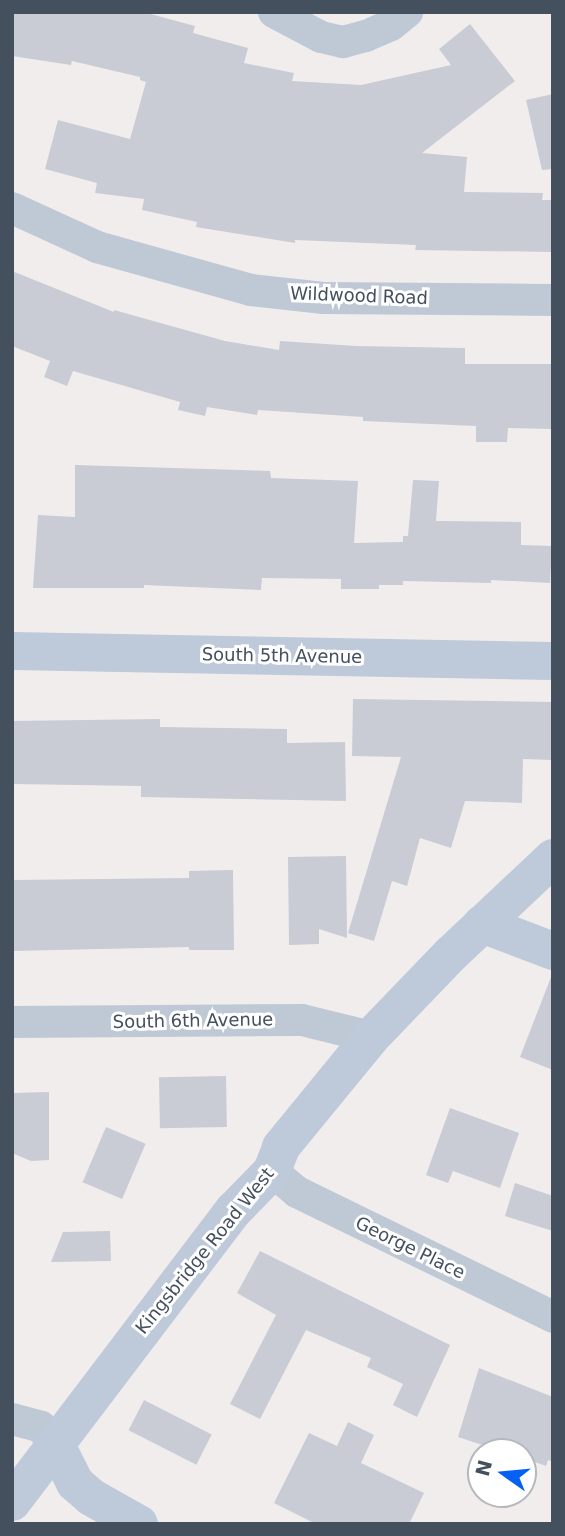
<!DOCTYPE html>
<html>
<head>
<meta charset="utf-8">
<style>
  body { margin:0 }
  #map { position:relative; width:565px; height:1536px; overflow:hidden; background:#f1eded; font-family:"DejaVu Sans",sans-serif }
  div>[style] { position:absolute }
  [style*='--x'] { left:calc(var(--x)*1px); top:calc(var(--y)*1px); width:calc(var(--w)*1px); rotate:calc(var(--a)*1deg) }
  .building>* { inset:0; background:#c9ccd4; transform-origin:0 0 }
  .street>* { height:32px; margin:-16px; padding:0 16px; transform-origin:16px; border-radius:16px; background:#bfc9d5 }
  .secondary>* { height:38px; margin:-19px; padding:0 19px; transform-origin:19px; border-radius:19px; background:#becad9 }
  span { translate:-50% -50%; white-space:nowrap; text-align:center; line-height:1.15; -webkit-text-stroke:6px #fff; paint-order:stroke }
  .street-label { font-size:18px; color:#44505d }
  .frame { position:absolute; inset:0; border:14px solid #44505d; pointer-events:none }
  .north { position:absolute; left:467px; top:1438px; width:70px; height:70px; box-sizing:border-box; background:#fff; border:2px solid #b4b9be; border-radius:50%; rotate:285deg; font-size:19px; font-weight:700; line-height:28px; text-align:center; color:#44505d }
  .north::after { content:''; display:block; margin:auto; width:24px; height:32px; background:#0461f4; clip-path:polygon(50% 0,100% 100%,50% 72%,0 100%) }
</style>
</head>
<body>
<div id="map">
  <div class="building">
    <i style="clip-path:polygon(12px 12px,143px 12px,195px 26px,193px 33px,248px 48px,244px 63px,294px 73px,292px 81px,361px 85px,451px 65px,439px 49px,470px 24px,515px 81px,422px 153px,467px 157px,464px 192px,543px 193px,542px 200px,553px 200px,553px 252px,415px 250px,416px 245px,295px 240px,295px 243px,196px 227px,197px 222px,142px 210px,144px 199px,95px 193px,97px 183px,45px 169px,58px 120px,130px 139px,146px 82px,140px 80px,140px 77px,72px 61px,71px 65px,12px 56px)"></i>
    <i style="clip-path:polygon(553px 94px,553px 169px,542px 170px,526px 100px)"></i>
    <i style="clip-path:polygon(12px 271px,114px 312px,114px 310px,225px 341px,279px 350px,280px 341px,356px 346px,465px 348px,465px 364px,553px 364px,553px 429px,508px 428px,507px 442px,476px 442px,476px 426px,363px 421px,363px 417px,258px 410px,257px 415px,207px 407px,205px 416px,178px 410px,180px 402px,73px 371px,67px 386px,44px 377px,50px 361px,12px 346px)"></i>
    <i style="clip-path:polygon(75px 465px,270px 471px,271px 478px,358px 481px,354px 543px,403px 542px,403px 536px,408px 536px,413px 480px,439px 481px,436px 521px,521px 522px,521px 545px,552px 546px,550px 583px,491px 580px,491px 583px,403px 581px,403px 585px,379px 585px,379px 589px,341px 589px,341px 579px,262px 578px,261px 590px,144px 585px,144px 588px,33px 588px,38px 515px,75px 517px)"></i>
    <i style="clip-path:polygon(353px 699px,553px 702px,553px 760px,523px 759px,522px 803px,465px 801px,451px 848px,420px 838px,407px 886px,392px 881px,374px 941px,348px 933px,401px 757px,352px 756px)"></i>
    <i style="clip-path:polygon(160px 719px,160px 727px,287px 729px,287px 743px,345px 742px,346px 801px,141px 797px,141px 786px,12px 784px,12px 721px)"></i>
    <i style="clip-path:polygon(346px 856px,347px 938px,319px 929px,319px 944px,289px 945px,288px 857px)"></i>
    <i style="clip-path:polygon(233px 870px,234px 950px,189px 950px,189px 947px,12px 951px,12px 880px,189px 878px,189px 871px)"></i>
    <i style="clip-path:polygon(551px 977px,553px 978px,553px 1070px,520px 1057px)"></i>
    <i style="left:226px;top:1076px;width:51px;height:67px;rotate:89deg"></i>
    <i style="clip-path:polygon(49px 1092px,49px 1160px,31px 1161px,12px 1153px,12px 1093px)"></i>
    <i style="clip-path:polygon(450px 1108px,519px 1133px,500px 1188px,453px 1171px,448px 1183px,426px 1175px)"></i>
    <i style="left:106px;top:1127px;width:43px;height:60px;rotate:23deg"></i>
    <i style="clip-path:polygon(515px 1183px,553px 1196px,553px 1231px,505px 1216px)"></i>
    <i style="clip-path:polygon(110px 1231px,111px 1261px,51px 1262px,63px 1232px)"></i>
    <i style="clip-path:polygon(260px 1251px,450px 1345px,417px 1417px,393px 1405px,403px 1384px,367px 1367px,371px 1358px,306px 1330px,260px 1419px,230px 1404px,276px 1315px,237px 1293px)"></i>
    <i style="clip-path:polygon(479px 1368px,553px 1397px,553px 1462px,548px 1460px,546px 1466px,523px 1458px,523px 1452px,504px 1452px,458px 1437px)"></i>
    <i style="left:144px;top:1400px;width:76px;height:34px;rotate:27deg"></i>
    <i style="clip-path:polygon(348px 1422px,374px 1435px,361px 1463px,424px 1493px,409px 1524px,316px 1524px,274px 1503px,309px 1433px,337px 1446px)"></i>
  </div>
  <div class="street">
    <i style="--x:274;--y:12;--w:53;--a:28"></i>
    <i style="--x:321;--y:37;--w:23;--a:13"></i>
    <i style="--x:343;--y:42;--w:24;--a:-15"></i>
    <i style="--x:366;--y:36;--w:27;--a:-24"></i>
    <i style="--x:391;--y:25;--w:21;--a:-39"></i>
    <i style="--x:12;--y:208;--w:94;--a:24.6"></i>
    <i style="--x:97;--y:247;--w:160;--a:15.6"></i>
    <i style="--x:251;--y:290;--w:73;--a:6.3"></i>
    <i style="--x:324;--y:298;--w:229;--a:0.5"></i>
    <i style="--x:12;--y:1022;--w:290;--a:-0.4"></i>
    <i style="--x:302;--y:1020;--w:71;--a:13.8"></i>
    <i style="--x:272;--y:1171;--w:33;--a:40"></i>
    <i style="--x:297;--y:1192;--w:285;--a:26"></i>
    <i style="--x:12;--y:1419;--w:30;--a:15"></i>
    <i style="--x:41;--y:1427;--w:23;--a:50"></i>
  </div>
  <div class="secondary">
    <i style="--x:12;--y:651;--w:541;--a:1.06"></i>
    <i style="--x:482;--y:924;--w:76;--a:20.8"></i>
    <i style="--x:56;--y:1445;--w:42;--a:63.4"></i>
    <i style="--x:75;--y:1483;--w:21;--a:41"></i>
    <i style="--x:91;--y:1497;--w:55;--a:29.4"></i>
    <i style="--x:12;--y:1502;--w:367;--a:-52.8"></i>
    <i style="--x:234;--y:1210;--w:54;--a:-45.7"></i>
    <i style="--x:272;--y:1171;--w:26;--a:-69"></i>
    <i style="--x:281;--y:1147;--w:142;--a:-50.7"></i>
    <i style="--x:371;--y:1037;--w:115;--a:-46.1"></i>
    <i style="--x:451;--y:954;--w:140;--a:-43.3"></i>
  </div>
  <div class="street-label">
    <span style="left:359px;top:296px;rotate:2deg">Wildwood Road</span>
    <span style="left:282px;top:656px;rotate:1deg">South 5th Avenue</span>
    <span style="left:193px;top:1021px;rotate:-1deg">South 6th Avenue</span>
    <span style="left:410px;top:1248px;rotate:26deg">George Place</span>
    <span style="left:205px;top:1251px;rotate:-51deg">Kingsbridge Road West</span>
  </div>
  <div class="frame"></div>
  <div class="north">N</div>
</div>
</body>
</html>
